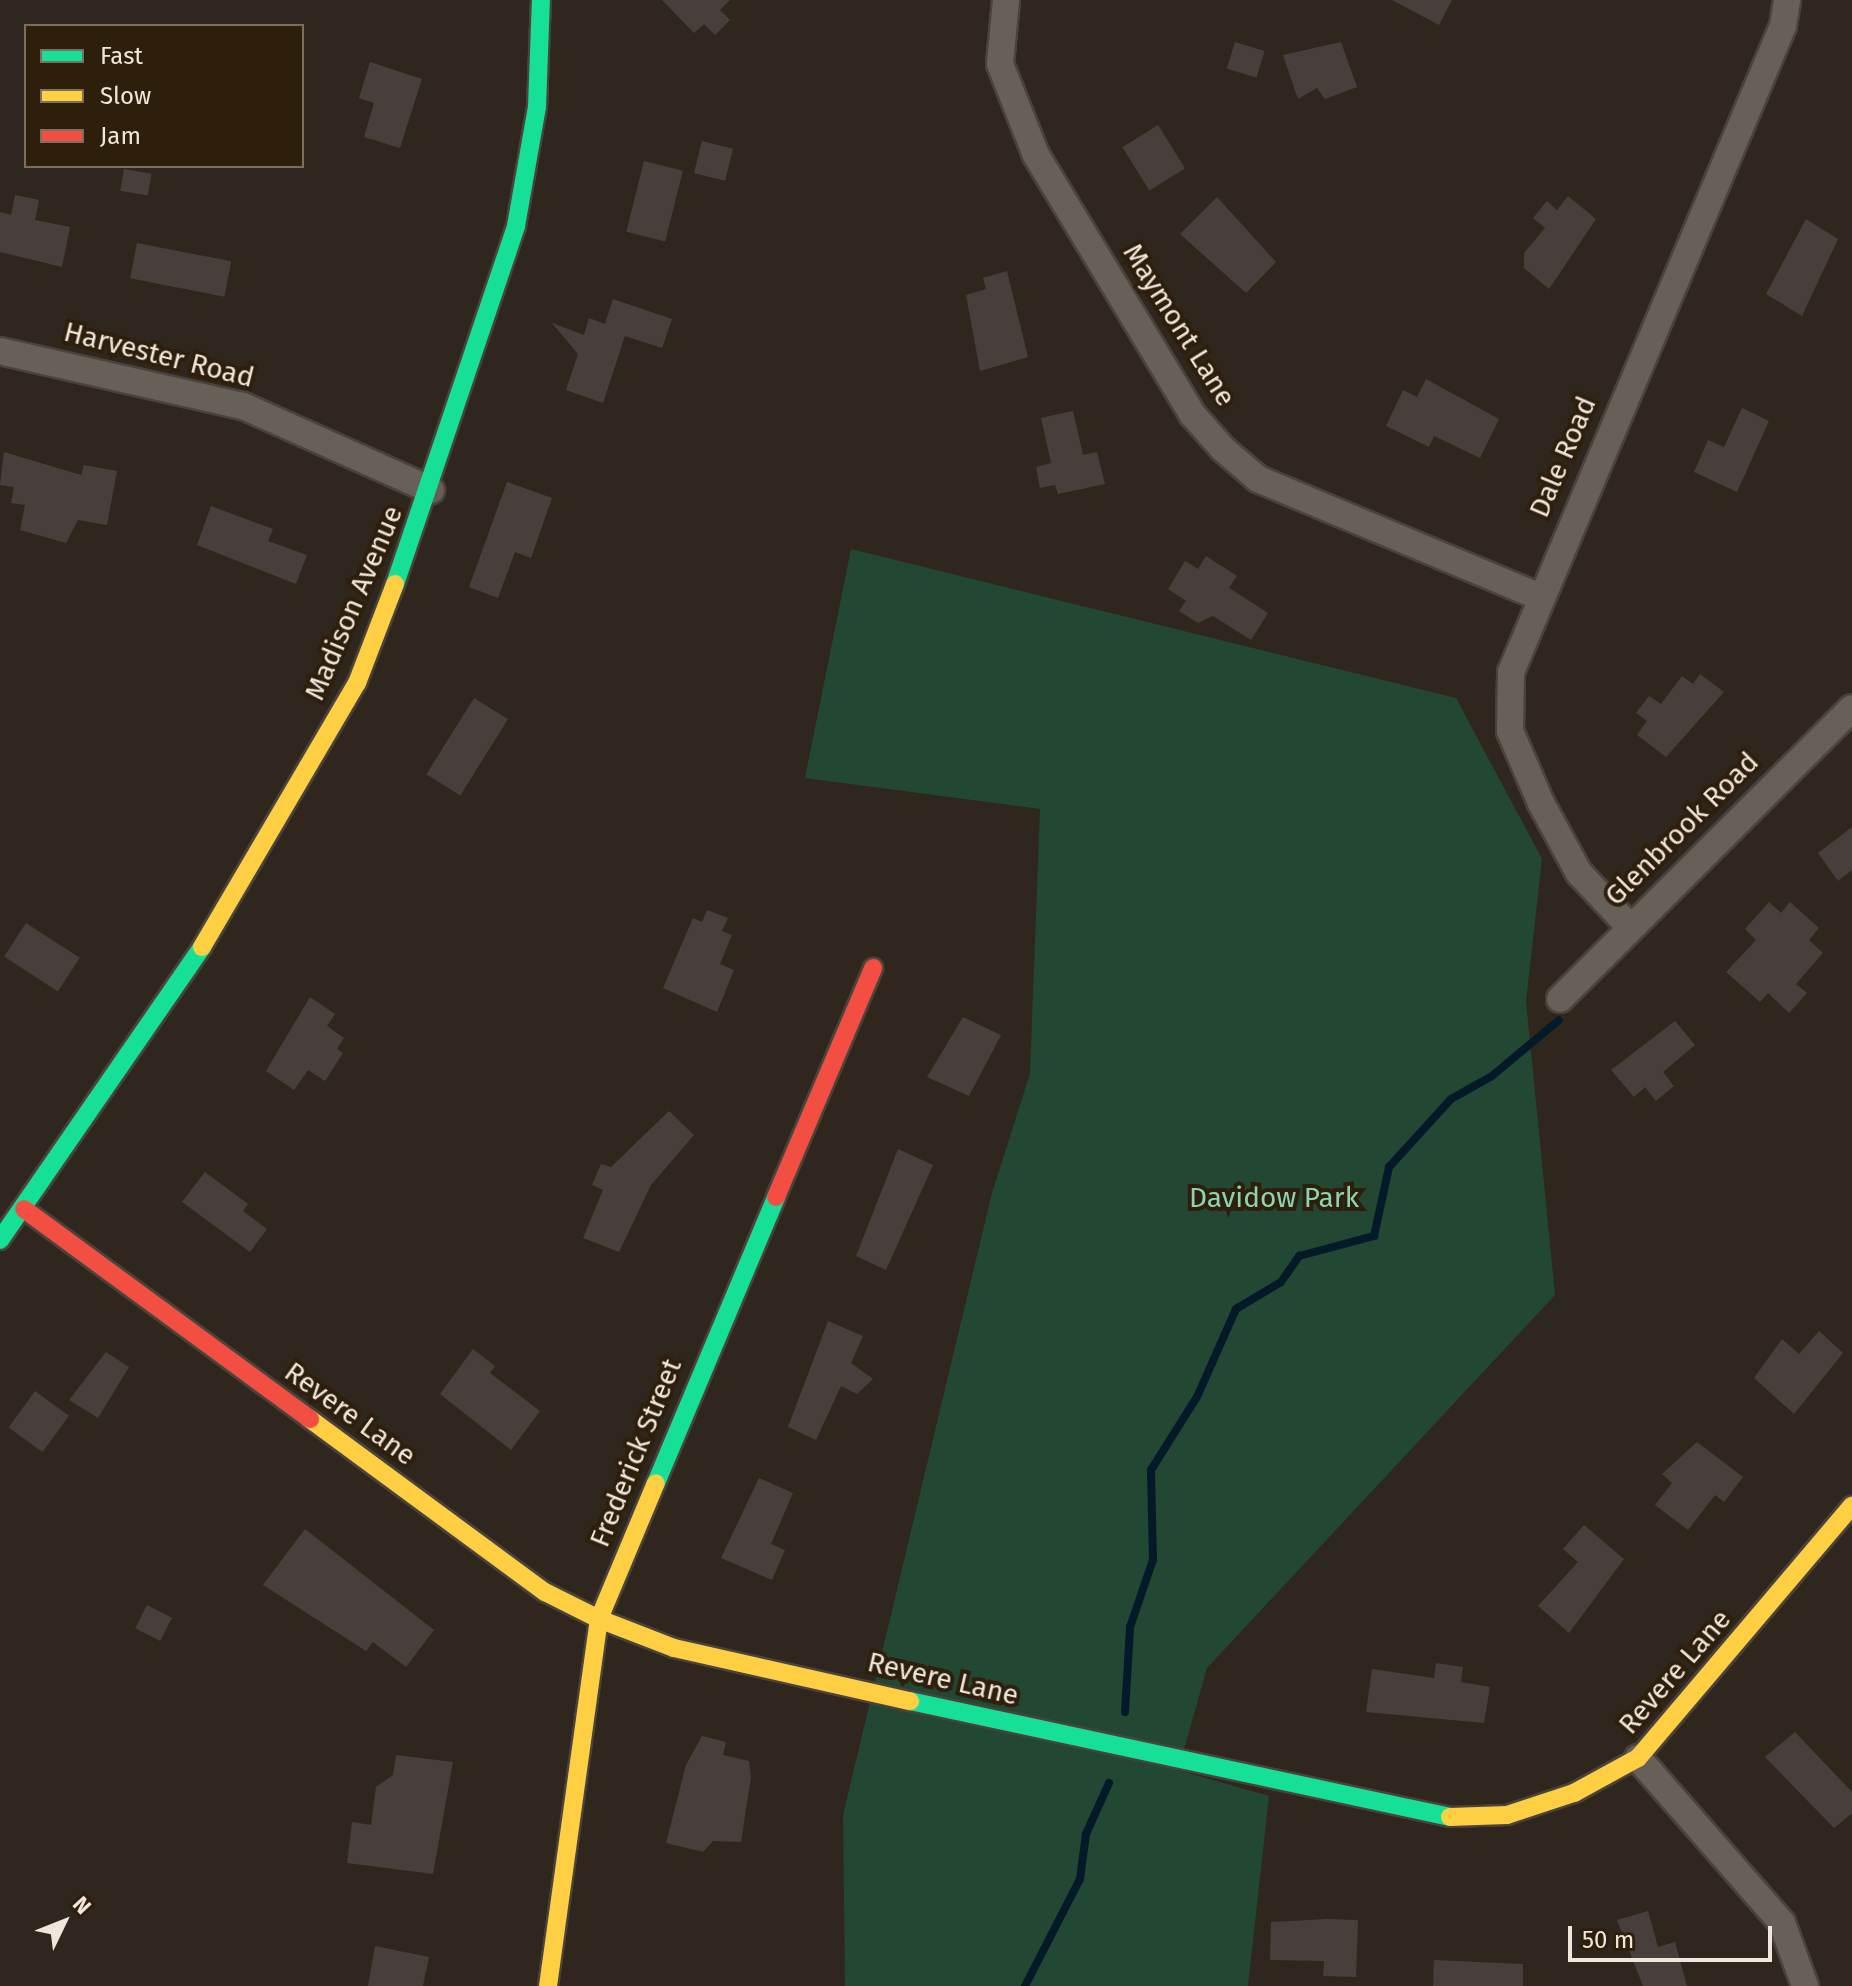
<!DOCTYPE html>
<html>
<head>
<meta charset="utf-8">
<style>
  body { margin:0 }
  #map { position:relative; width:1852px; height:1986px; overflow:hidden; background:#2f271e; font-family:"Fira Sans",sans-serif }
  div>[style] { position:absolute }
  [style*='--x'] { left:calc(var(--x)*1px); top:calc(var(--y)*1px); width:calc(var(--w)*1px); rotate:calc(var(--a)*1deg) }
  .green>* { inset:0; background:#224834 }
  .stream>* { height:8px; margin:-4px; padding:0 4px; transform-origin:4px; border-radius:4px; background:#041a29 }
  .building>* { inset:0; background:#473f3b; transform-origin:0 0 }
  .roads { filter:drop-shadow(2px 0 #4a433c) drop-shadow(-2px 0 #4a433c) drop-shadow(0 2px #4a433c) drop-shadow(0 -2px #4a433c) }
  .street>* { height:26px; margin:-13px; padding:0 13px; transform-origin:13px; border-radius:13px; background:#666058 }
  .fast>* { height:18px; margin:-9px; padding:0 9px; transform-origin:9px; border-radius:9px; background:#16e098 }
  .slow>* { height:18px; margin:-9px; padding:0 9px; transform-origin:9px; border-radius:9px; background:#ffcf43 }
  .jam>* { height:18px; margin:-9px; padding:0 9px; transform-origin:9px; border-radius:9px; background:#f24e42 }
  span { translate:-50% -50%; white-space:nowrap; text-align:center; line-height:1.15; -webkit-text-stroke:8px #2d1f0c; paint-order:stroke }
  .street-label { font-size:28px; color:#f0e6db }
  .park-label { font-size:28px; color:#8ad5b0 }
  .legend { position:absolute; left:24px; top:24px; width:280px; height:144px; box-sizing:border-box; background:#2d1f0c; border:2px solid #7b6f5f; margin:0; padding:10px 14px; list-style:none; font-size:24px; color:#f0e6db }
  .legend li { display:flex; align-items:center; gap:16px; height:40px }
  .legend b { width:40px; border:2px solid #7b6f5f }
  .north { position:absolute; left:24px; top:1882px; width:80px; height:80px; -webkit-text-stroke:6px #2d1f0c; paint-order:stroke; rotate:47deg; font-size:22px; font-weight:700; line-height:32px; text-align:center; color:#f0e6db }
  .north::after { content:''; display:block; margin:auto; width:28px; height:36px; background:#f0e6db; clip-path:polygon(50% 0,100% 100%,50% 72%,0 100%) }
  .scale { position:absolute; left:1568px; top:1926px; width:204px; height:36px; box-sizing:border-box; border:4px solid #f0e6db; border-top:0; padding-left:10px; font-size:24px; line-height:28px; white-space:nowrap; color:#f0e6db; -webkit-text-stroke:6px #2d1f0c; paint-order:stroke }
</style>
</head>
<body>
<div id="map">
  <div class="green">
    <i style="clip-path:polygon(851px 549px,1456px 698px,1542px 859px,1526px 1001px,1555px 1295px,1207px 1668px,1178px 1770px,1269px 1796px,1248px 1986px,845px 1986px,843px 1815px,992px 1193px,1030px 1074px,1040px 809px,805px 778px)"></i>
  </div>
  <div class="stream">
    <i style="--x:1125;--y:1712;--w:85;--a:-86.6"></i>
    <i style="--x:1130;--y:1627;--w:71;--a:-71.1"></i>
    <i style="--x:1153;--y:1560;--w:90;--a:-91.3"></i>
    <i style="--x:1151;--y:1470;--w:86;--a:-57.8"></i>
    <i style="--x:1197;--y:1397;--w:96;--a:-66.1"></i>
    <i style="--x:1236;--y:1309;--w:52;--a:-31"></i>
    <i style="--x:1281;--y:1282;--w:32;--a:-55"></i>
    <i style="--x:1299;--y:1256;--w:78;--a:-14.9"></i>
    <i style="--x:1374;--y:1236;--w:71;--a:-77.7"></i>
    <i style="--x:1389;--y:1167;--w:92;--a:-47.6"></i>
    <i style="--x:1451;--y:1099;--w:47;--a:-29.3"></i>
    <i style="--x:1492;--y:1076;--w:87;--a:-39.9"></i>
    <i style="--x:1025;--y:1986;--w:120;--a:-62.8"></i>
    <i style="--x:1080;--y:1879;--w:45;--a:-82.4"></i>
    <i style="--x:1086;--y:1834;--w:56;--a:-65.7"></i>
  </div>
  <div class="building">
    <i style="clip-path:polygon(662px 0,730px 0,720px 10px,730px 20px,715px 35px,704px 24px,694px 33px)"></i>
    <i style="clip-path:polygon(1392px 0,1452px 0,1439px 25px)"></i>
    <i style="left:1235px;top:42px;width:31px;height:28px;rotate:17deg"></i>
    <i style="clip-path:polygon(1341px 42px,1357px 87px,1325px 99px,1317px 88px,1298px 99px,1283px 55px)"></i>
    <i style="clip-path:polygon(370px 62px,422px 79px,400px 148px,364px 137px,374px 103px,359px 98px)"></i>
    <i style="left:1158px;top:125px;width:51px;height:42px;rotate:58deg"></i>
    <i style="left:702px;top:141px;width:32px;height:33px;rotate:14deg"></i>
    <i style="left:644px;top:161px;width:40px;height:73px;rotate:14deg"></i>
    <i style="left:124px;top:169px;width:28px;height:22px;rotate:10deg"></i>
    <i style="clip-path:polygon(15px 195px,39px 200px,35px 220px,70px 227px,62px 267px,0 252px,0 212px,11px 215px)"></i>
    <i style="clip-path:polygon(1568px 196px,1596px 219px,1549px 289px,1524px 268px,1524px 253px,1545px 228px,1533px 218px,1547px 201px,1557px 210px)"></i>
    <i style="clip-path:polygon(1217px 197px,1276px 262px,1246px 293px,1180px 234px)"></i>
    <i style="clip-path:polygon(1806px 219px,1838px 239px,1802px 316px,1766px 294px)"></i>
    <i style="left:137px;top:243px;width:96px;height:36px;rotate:11deg"></i>
    <i style="clip-path:polygon(1007px 271px,1028px 357px,980px 371px,966px 295px,986px 289px,983px 278px)"></i>
    <i style="clip-path:polygon(613px 299px,672px 319px,662px 348px,625px 336px,603px 403px,566px 390px,578px 354px,552px 323px,584px 335px,589px 318px,605px 324px)"></i>
    <i style="clip-path:polygon(1426px 379px,1499px 419px,1480px 458px,1434px 436px,1429px 447px,1386px 426px,1403px 390px,1417px 397px)"></i>
    <i style="clip-path:polygon(1742px 408px,1769px 421px,1737px 492px,1694px 472px,1708px 440px,1724px 447px)"></i>
    <i style="clip-path:polygon(1073px 411px,1083px 455px,1097px 452px,1105px 484px,1058px 494px,1055px 485px,1040px 488px,1036px 467px,1051px 463px,1041px 418px)"></i>
    <i style="clip-path:polygon(4px 452px,81px 475px,84px 465px,117px 471px,107px 525px,78px 520px,66px 543px,20px 530px,25px 505px,11px 503px,14px 487px,0 485px)"></i>
    <i style="clip-path:polygon(507px 482px,552px 498px,531px 558px,515px 552px,498px 598px,469px 587px)"></i>
    <i style="clip-path:polygon(211px 506px,273px 529px,268px 541px,307px 555px,296px 584px,197px 545px)"></i>
    <i style="clip-path:polygon(1206px 556px,1237px 576px,1229px 588px,1268px 613px,1251px 640px,1213px 616px,1198px 623px,1179px 611px,1186px 601px,1168px 589px,1185px 561px,1198px 569px)"></i>
    <i style="clip-path:polygon(1700px 674px,1724px 692px,1666px 757px,1637px 735px,1647px 721px,1636px 713px,1649px 696px,1661px 704px,1682px 676px,1693px 684px)"></i>
    <i style="left:474px;top:698px;width:40px;height:90px;rotate:32deg"></i>
    <i style="clip-path:polygon(1852px 827px,1852px 870px,1838px 881px,1818px 853px)"></i>
    <i style="clip-path:polygon(1769px 902px,1781px 913px,1790px 902px,1819px 928px,1809px 940px,1823px 953px,1796px 984px,1807px 993px,1789px 1013px,1768px 993px,1760px 1002px,1726px 972px,1756px 940px,1745px 929px)"></i>
    <i style="clip-path:polygon(707px 910px,728px 918px,722px 931px,732px 935px,720px 964px,734px 970px,717px 1012px,663px 988px,693px 918px,702px 922px)"></i>
    <i style="left:26px;top:923px;width:64px;height:40px;rotate:33deg"></i>
    <i style="clip-path:polygon(310px 997px,335px 1014px,327px 1026px,344px 1038px,337px 1049px,343px 1053px,325px 1081px,308px 1070px,294px 1090px,266px 1071px)"></i>
    <i style="clip-path:polygon(963px 1017px,1001px 1035px,969px 1096px,927px 1077px)"></i>
    <i style="clip-path:polygon(1675px 1021px,1695px 1045px,1663px 1072px,1674px 1086px,1656px 1101px,1645px 1087px,1634px 1097px,1611px 1070px)"></i>
    <i style="clip-path:polygon(669px 1111px,694px 1135px,651px 1185px,619px 1252px,583px 1238px,603px 1190px,592px 1185px,601px 1164px,611px 1167px)"></i>
    <i style="clip-path:polygon(898px 1149px,933px 1165px,886px 1270px,856px 1256px)"></i>
    <i style="clip-path:polygon(205px 1172px,248px 1204px,243px 1211px,267px 1229px,250px 1252px,182px 1202px)"></i>
    <i style="clip-path:polygon(828px 1321px,863px 1336px,851px 1363px,873px 1379px,857px 1394px,841px 1386px,816px 1440px,788px 1427px)"></i>
    <i style="clip-path:polygon(1819px 1331px,1843px 1353px,1794px 1414px,1754px 1378px,1782px 1339px,1799px 1354px)"></i>
    <i style="clip-path:polygon(473px 1349px,495px 1366px,490px 1373px,540px 1411px,511px 1450px,440px 1394px)"></i>
    <i style="clip-path:polygon(106px 1352px,129px 1367px,98px 1418px,69px 1400px)"></i>
    <i style="left:35px;top:1391px;width:42px;height:45px;rotate:36deg"></i>
    <i style="clip-path:polygon(1697px 1442px,1743px 1477px,1724px 1502px,1715px 1495px,1688px 1530px,1655px 1505px,1672px 1483px,1662px 1474px)"></i>
    <i style="clip-path:polygon(759px 1478px,793px 1493px,771px 1544px,785px 1550px,772px 1580px,721px 1558px)"></i>
    <i style="clip-path:polygon(1584px 1525px,1624px 1559px,1569px 1633px,1538px 1606px,1578px 1562px,1563px 1549px)"></i>
    <i style="clip-path:polygon(305px 1529px,434px 1630px,406px 1667px,373px 1642px,366px 1651px,263px 1585px)"></i>
    <i style="left:147px;top:1605px;width:28px;height:26px;rotate:27deg"></i>
    <i style="clip-path:polygon(1436px 1663px,1463px 1667px,1461px 1682px,1490px 1687px,1484px 1723px,1366px 1712px,1372px 1669px,1434px 1678px)"></i>
    <i style="clip-path:polygon(1795px 1732px,1852px 1792px,1852px 1813px,1834px 1828px,1765px 1757px)"></i>
    <i style="clip-path:polygon(702px 1736px,726px 1742px,723px 1755px,749px 1761px,751px 1777px,741px 1842px,713px 1841px,703px 1852px,666px 1843px,686px 1765px)"></i>
    <i style="clip-path:polygon(396px 1755px,453px 1762px,433px 1874px,347px 1863px,352px 1822px,371px 1825px,376px 1787px,393px 1775px)"></i>
    <i style="clip-path:polygon(1648px 1911px,1658px 1947px,1675px 1942px,1687px 1986px,1643px 1986px,1617px 1920px)"></i>
    <i style="clip-path:polygon(1327px 1919px,1358px 1920px,1356px 1977px,1323px 1976px,1324px 1961px,1270px 1960px,1271px 1922px)"></i>
    <i style="clip-path:polygon(375px 1946px,429px 1957px,423px 1986px,368px 1986px)"></i>
    <i style="clip-path:polygon(1434px 1960px,1523px 1964px,1523px 1986px,1433px 1986px)"></i>
  </div>
  <div class="roads">
    <div class="street">
      <i style="--x:1006;--y:0;--w:64;--a:95.4"></i>
      <i style="--x:1000;--y:64;--w:98;--a:68.4"></i>
      <i style="--x:1036;--y:155;--w:304;--a:58.9"></i>
      <i style="--x:1193;--y:415;--w:45;--a:48.6"></i>
      <i style="--x:1223;--y:449;--w:46;--a:40.6"></i>
      <i style="--x:1258;--y:479;--w:303;--a:22.7"></i>
      <i style="--x:0;--y:351;--w:249;--a:12.8"></i>
      <i style="--x:243;--y:406;--w:206;--a:24.1"></i>
      <i style="--x:1629;--y:926;--w:73;--a:-133.3"></i>
      <i style="--x:1579;--y:873;--w:80;--a:-118.5"></i>
      <i style="--x:1541;--y:803;--w:78;--a:-113.3"></i>
      <i style="--x:1510;--y:731;--w:59;--a:-89"></i>
      <i style="--x:1511;--y:672;--w:701;--a:-67.17"></i>
      <i style="--x:1783;--y:26;--w:26;--a:-81"></i>
      <i style="--x:1560;--y:999;--w:412;--a:-44.9"></i>
      <i style="--x:1638;--y:1758;--w:219;--a:48.9"></i>
      <i style="--x:1782;--y:1923;--w:67;--a:69.9"></i>
    </div>
    <div class="fast">
      <i style="--x:395;--y:584;--w:378;--a:-71.3"></i>
      <i style="--x:516;--y:226;--w:121;--a:-80"></i>
      <i style="--x:537;--y:107;--w:107;--a:-87.9"></i>
      <i style="--x:0;--y:1240;--w:356;--a:-55.4"></i>
      <i style="--x:656;--y:1483;--w:310;--a:-67.2"></i>
      <i style="--x:910;--y:1701;--w:552;--a:12.12"></i>
    </div>
    <div class="slow">
      <i style="--x:202;--y:947;--w:306;--a:-59.6"></i>
      <i style="--x:357;--y:683;--w:106;--a:-69"></i>
      <i style="--x:310;--y:1419;--w:292;--a:36.4"></i>
      <i style="--x:545;--y:1592;--w:60;--a:26.6"></i>
      <i style="--x:599;--y:1619;--w:80;--a:21.1"></i>
      <i style="--x:674;--y:1648;--w:242;--a:12.7"></i>
      <i style="--x:1450;--y:1817;--w:57;--a:-2"></i>
      <i style="--x:1507;--y:1815;--w:71;--a:-18.2"></i>
      <i style="--x:1574;--y:1793;--w:73;--a:-28.7"></i>
      <i style="--x:1638;--y:1758;--w:331;--a:-49.7"></i>
      <i style="--x:548;--y:1986;--w:371;--a:-82.1"></i>
      <i style="--x:599;--y:1619;--w:147;--a:-67.3"></i>
    </div>
    <div class="jam">
      <i style="--x:776;--y:1197;--w:249;--a:-67"></i>
      <i style="--x:24;--y:1209;--w:355;--a:36.3"></i>
    </div>
  </div>
  <div class="street-label">
    <span style="left:1179px;top:325px;rotate:58deg">Maymont Lane</span>
    <span style="left:159px;top:355px;rotate:14deg">Harvester Road</span>
    <span style="left:1563px;top:457px;rotate:-67deg">Dale Road</span>
    <span style="left:354px;top:603px;rotate:-67deg">Madison Avenue</span>
    <span style="left:1682px;top:829px;rotate:-45deg">Glenbrook Road</span>
    <span style="left:350px;top:1414px;rotate:36deg">Revere Lane</span>
    <span style="left:636px;top:1453px;rotate:-68deg">Frederick Street</span>
    <span style="left:1675px;top:1672px;rotate:-49deg">Revere Lane</span>
    <span style="left:943px;top:1679px;rotate:13deg">Revere Lane</span>
  </div>
  <div class="park-label">
    <span style="left:1274px;top:1198px">Davidow Park</span>
  </div>
  <ul class="legend">
  <li><b style="height:10px;background:#16e098"></b>Fast</li>
  <li><b style="height:10px;background:#ffcf43"></b>Slow</li>
  <li><b style="height:10px;background:#f24e42"></b>Jam</li>
  </ul>
  <div class="north">N</div>
  <div class="scale">50 m</div>
</div>
</body>
</html>
